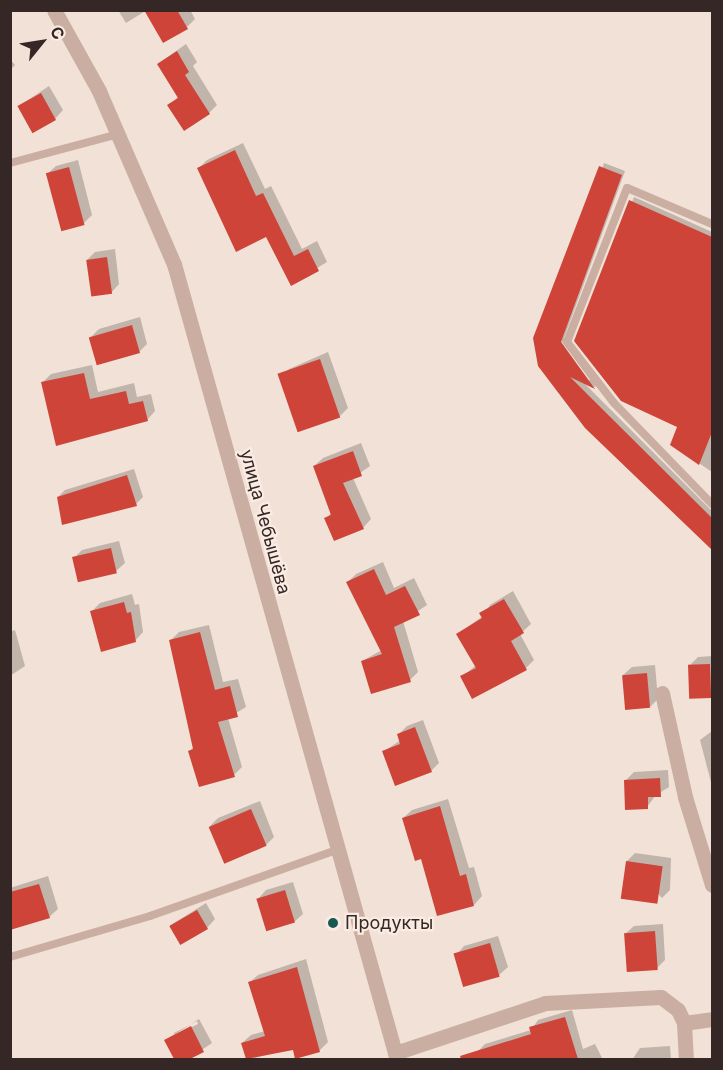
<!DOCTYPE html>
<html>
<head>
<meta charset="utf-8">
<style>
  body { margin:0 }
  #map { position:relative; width:723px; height:1070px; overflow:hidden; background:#f2e1d6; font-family:Inter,sans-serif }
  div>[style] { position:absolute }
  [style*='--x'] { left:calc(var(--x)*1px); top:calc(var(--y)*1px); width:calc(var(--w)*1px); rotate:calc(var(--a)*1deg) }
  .shadow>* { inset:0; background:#0003 }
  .building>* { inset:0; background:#ce4439; transform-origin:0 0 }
  .lane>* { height:8px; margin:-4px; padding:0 4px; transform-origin:4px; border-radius:4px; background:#cbaea2 }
  .street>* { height:15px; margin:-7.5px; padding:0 7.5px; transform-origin:7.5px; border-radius:7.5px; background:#cbaea2 }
  .dots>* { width:16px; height:16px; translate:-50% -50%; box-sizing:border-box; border:3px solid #faece3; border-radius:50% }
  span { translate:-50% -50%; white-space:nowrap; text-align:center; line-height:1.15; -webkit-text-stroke:4.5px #faece3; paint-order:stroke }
  .street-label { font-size:18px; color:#352725 }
  .poi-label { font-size:18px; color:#352725 }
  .left { translate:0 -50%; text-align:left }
  .frame { position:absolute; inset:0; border:12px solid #352725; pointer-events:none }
  .north { position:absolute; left:12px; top:12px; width:60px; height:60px; -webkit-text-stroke:4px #faece3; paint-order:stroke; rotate:60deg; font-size:16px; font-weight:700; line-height:24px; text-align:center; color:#352725 }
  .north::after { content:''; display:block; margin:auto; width:21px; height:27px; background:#352725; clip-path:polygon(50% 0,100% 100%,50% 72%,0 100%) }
</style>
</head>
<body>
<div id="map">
  <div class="shadow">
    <i style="clip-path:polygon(118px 10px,147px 10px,126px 23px)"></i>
    <i style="clip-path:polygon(164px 10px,190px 10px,195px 19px,187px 27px)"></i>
    <i style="clip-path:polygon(186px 44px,197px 62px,193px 66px,217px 105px,209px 113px,169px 106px,179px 96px,158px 64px)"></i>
    <i style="clip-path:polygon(10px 59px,15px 65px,10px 70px)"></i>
    <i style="clip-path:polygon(49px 86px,63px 110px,55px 119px,19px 106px)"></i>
    <i style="clip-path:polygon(243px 143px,265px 189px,271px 186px,302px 249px,317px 241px,327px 262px,291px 284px,267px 235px,199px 168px,207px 160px)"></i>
    <i style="clip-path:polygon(78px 160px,92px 215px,84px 223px,62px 229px,47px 174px,56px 166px)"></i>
    <i style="clip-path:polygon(evenodd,604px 163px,625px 171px,564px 338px,598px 384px,595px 387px,582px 381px,712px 511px,712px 548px,586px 427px,540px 365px,604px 163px,557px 335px,590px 380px,586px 380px,557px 335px)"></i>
    <i style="clip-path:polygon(634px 197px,712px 232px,712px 472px,671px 444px,678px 427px,576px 341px)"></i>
    <i style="clip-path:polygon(115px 249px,119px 284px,111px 293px,87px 260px,95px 252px)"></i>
    <i style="clip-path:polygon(140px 317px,147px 344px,139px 352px,91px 337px,99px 329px)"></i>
    <i style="clip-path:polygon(328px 352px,348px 408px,339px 417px,281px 377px,289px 369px)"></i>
    <i style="clip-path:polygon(92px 365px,98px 392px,134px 383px,137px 397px,151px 394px,155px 411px,147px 420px,42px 383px,51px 374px)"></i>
    <i style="clip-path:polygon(361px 443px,370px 466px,353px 478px,371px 519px,363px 528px,326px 518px,332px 512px,314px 466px,323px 458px)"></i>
    <i style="clip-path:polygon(134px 469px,143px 497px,136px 504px,58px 497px,65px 490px)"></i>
    <i style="clip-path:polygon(119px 541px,125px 563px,116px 571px,73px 559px,82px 550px)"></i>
    <i style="clip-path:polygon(383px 562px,394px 588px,414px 578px,427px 605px,403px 621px,418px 672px,410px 680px,362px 661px,382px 650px,348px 582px,356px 574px)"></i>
    <i style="clip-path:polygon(513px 591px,531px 624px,520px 634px,534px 660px,526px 668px,462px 677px,476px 665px,458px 634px,483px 616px,490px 605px)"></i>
    <i style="clip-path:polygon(132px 594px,135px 605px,139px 604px,143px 632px,135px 641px,91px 612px,100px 603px)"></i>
    <i style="clip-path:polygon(209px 625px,223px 682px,238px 679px,246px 707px,228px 718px,242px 767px,234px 775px,190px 751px,194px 747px,170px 641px,179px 632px)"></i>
    <i style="clip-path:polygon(15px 630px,25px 666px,10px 676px,10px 632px)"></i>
    <i style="clip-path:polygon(712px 656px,712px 695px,711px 697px,690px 665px,698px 657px)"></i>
    <i style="clip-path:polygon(655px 665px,658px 699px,650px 707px,623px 675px,632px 667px)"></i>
    <i style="clip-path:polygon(423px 720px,439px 763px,431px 771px,384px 751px,401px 740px,399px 734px,407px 726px)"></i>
    <i style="clip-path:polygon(712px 731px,712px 786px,700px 740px)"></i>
    <i style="clip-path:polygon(668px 770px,669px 787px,656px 795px,647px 807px,626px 780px,634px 772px)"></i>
    <i style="clip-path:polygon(448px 799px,469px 868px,474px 867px,482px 896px,474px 905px,422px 858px,403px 818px,412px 810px)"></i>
    <i style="clip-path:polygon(260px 801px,274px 837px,266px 845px,210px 826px,218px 818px)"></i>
    <i style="clip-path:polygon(635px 853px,671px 858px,670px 890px,662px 898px,627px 861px)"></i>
    <i style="clip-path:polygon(48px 876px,58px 909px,49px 917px,10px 920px,10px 888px)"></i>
    <i style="clip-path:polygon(293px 882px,303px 914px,294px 922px,258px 899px,266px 890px)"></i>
    <i style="clip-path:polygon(206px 903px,215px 919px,207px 928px,171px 925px)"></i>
    <i style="clip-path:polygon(663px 924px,665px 960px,657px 968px,625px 934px,634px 926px)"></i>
    <i style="clip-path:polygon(498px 936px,508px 967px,499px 975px,456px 955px,464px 946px)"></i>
    <i style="clip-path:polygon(306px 959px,328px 1042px,319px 1051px,294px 1048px,247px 1060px,242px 1043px,251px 1035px,265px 1031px,249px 983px,258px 975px)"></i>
    <i style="clip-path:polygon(572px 1010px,583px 1049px,595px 1044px,603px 1060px,550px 1060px,547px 1054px,531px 1060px,480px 1060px,478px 1051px,485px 1044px,531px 1030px,538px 1020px)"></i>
    <i style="clip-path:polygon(evenodd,199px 1019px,212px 1043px,187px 1060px,176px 1060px,166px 1040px,199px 1019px,197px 1021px,198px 1024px,174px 1036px,174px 1033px,197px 1021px)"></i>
    <i style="clip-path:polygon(670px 1046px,671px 1060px,632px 1060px,640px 1048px)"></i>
  </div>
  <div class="building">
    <i style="clip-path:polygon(144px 10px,177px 10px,188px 29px,163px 43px)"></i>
    <i style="clip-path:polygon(177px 51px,189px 72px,185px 75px,210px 114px,184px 131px,167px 105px,178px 98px,157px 64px)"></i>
    <i style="left:41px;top:93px;width:31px;height:27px;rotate:61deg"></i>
    <i style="clip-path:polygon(235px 150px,256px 196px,263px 193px,294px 256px,308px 249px,319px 271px,291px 286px,266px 237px,236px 252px,197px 168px)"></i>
    <i style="clip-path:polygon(599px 166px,622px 175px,561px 342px,595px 389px,570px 377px,712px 518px,712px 550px,585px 428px,538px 366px,533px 338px)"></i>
    <i style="left:69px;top:167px;width:60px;height:24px;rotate:75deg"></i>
    <i style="clip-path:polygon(629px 200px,712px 237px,712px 432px,699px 465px,670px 445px,677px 427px,621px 401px,574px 341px)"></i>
    <i style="left:107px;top:257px;width:37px;height:21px;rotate:82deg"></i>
    <i style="left:132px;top:325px;width:29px;height:45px;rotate:74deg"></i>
    <i style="left:320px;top:359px;width:62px;height:45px;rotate:71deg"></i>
    <i style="clip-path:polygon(84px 373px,90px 399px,126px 391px,129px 404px,143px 401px,148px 421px,56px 446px,41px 382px)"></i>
    <i style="clip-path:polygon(353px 451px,362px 476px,343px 483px,364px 529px,334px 541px,324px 518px,331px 515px,313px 466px)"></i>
    <i style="clip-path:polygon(127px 475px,137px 506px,62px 525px,57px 497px)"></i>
    <i style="left:111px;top:548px;width:26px;height:40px;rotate:77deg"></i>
    <i style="clip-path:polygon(374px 569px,386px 595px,405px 586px,420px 615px,394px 627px,411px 682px,371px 694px,361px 661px,382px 654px,346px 582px)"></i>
    <i style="clip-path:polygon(504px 599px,524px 633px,511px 641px,527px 670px,472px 699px,460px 676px,476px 668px,456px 634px,482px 618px,479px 613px)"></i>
    <i style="clip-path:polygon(124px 602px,127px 613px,131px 612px,136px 642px,101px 652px,90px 611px)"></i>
    <i style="clip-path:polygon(200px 632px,215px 690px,230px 686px,238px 717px,218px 722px,235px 777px,199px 787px,188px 751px,193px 749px,169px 640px)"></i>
    <i style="left:710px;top:664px;width:34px;height:22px;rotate:88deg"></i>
    <i style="left:647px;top:673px;width:35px;height:25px;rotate:85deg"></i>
    <i style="clip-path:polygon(415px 727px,432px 772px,395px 786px,382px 751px,400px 744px,397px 734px)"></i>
    <i style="clip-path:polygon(660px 778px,661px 797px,648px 797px,648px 809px,625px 810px,624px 780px)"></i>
    <i style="clip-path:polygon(440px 806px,460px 876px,466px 874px,474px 906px,437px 916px,421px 859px,415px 861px,402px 818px)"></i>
    <i style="left:251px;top:809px;width:40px;height:46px;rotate:67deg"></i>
    <i style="left:626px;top:861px;width:37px;height:38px;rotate:8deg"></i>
    <i style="clip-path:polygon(39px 884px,50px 918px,10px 930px,10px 892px)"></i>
    <i style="left:285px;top:890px;width:34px;height:30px;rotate:73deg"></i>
    <i style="left:197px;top:910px;width:22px;height:32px;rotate:60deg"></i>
    <i style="left:655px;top:931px;width:39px;height:31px;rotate:86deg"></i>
    <i style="left:490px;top:943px;width:35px;height:38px;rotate:74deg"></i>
    <i style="clip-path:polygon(297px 967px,320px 1052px,295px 1059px,293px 1050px,246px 1059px,241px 1043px,265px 1036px,248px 982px)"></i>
    <i style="clip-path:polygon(565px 1017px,578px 1059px,461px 1059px,460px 1056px,531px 1034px,529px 1027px)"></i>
    <i style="clip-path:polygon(191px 1026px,204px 1052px,190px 1059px,174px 1059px,164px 1040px)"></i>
  </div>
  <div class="lane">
    <i style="--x:10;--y:163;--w:112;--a:-15"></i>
    <i style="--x:712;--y:224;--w:92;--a:-157"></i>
    <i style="--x:627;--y:188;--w:165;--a:111.3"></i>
    <i style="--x:567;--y:342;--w:77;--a:52.4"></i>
    <i style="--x:614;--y:403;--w:141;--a:45.9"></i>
    <i style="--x:10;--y:957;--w:146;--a:-16.3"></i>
    <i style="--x:150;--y:916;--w:197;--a:-19.5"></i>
  </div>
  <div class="street">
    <i style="--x:54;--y:10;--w:93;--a:60.9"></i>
    <i style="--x:99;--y:91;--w:189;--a:66.6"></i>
    <i style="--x:174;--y:264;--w:827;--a:74.35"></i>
    <i style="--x:662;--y:693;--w:107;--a:77.5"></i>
    <i style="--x:685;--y:797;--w:92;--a:72.9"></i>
    <i style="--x:684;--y:1023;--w:28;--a:-8"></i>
    <i style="--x:395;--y:1053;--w:158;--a:-18.4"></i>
    <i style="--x:545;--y:1003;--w:116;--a:-3"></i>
    <i style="--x:661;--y:997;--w:21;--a:37"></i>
    <i style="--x:678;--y:1010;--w:14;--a:65"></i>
    <i style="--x:684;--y:1023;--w:37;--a:87"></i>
  </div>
  <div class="dots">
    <i style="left:333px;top:923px;background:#185952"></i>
  </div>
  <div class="street-label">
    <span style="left:265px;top:522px;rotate:75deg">улица Чебышёва</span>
  </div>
  <div class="poi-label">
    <span class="left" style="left:345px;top:923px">Продукты</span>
  </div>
  <div class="frame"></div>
  <div class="north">С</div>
</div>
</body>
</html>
